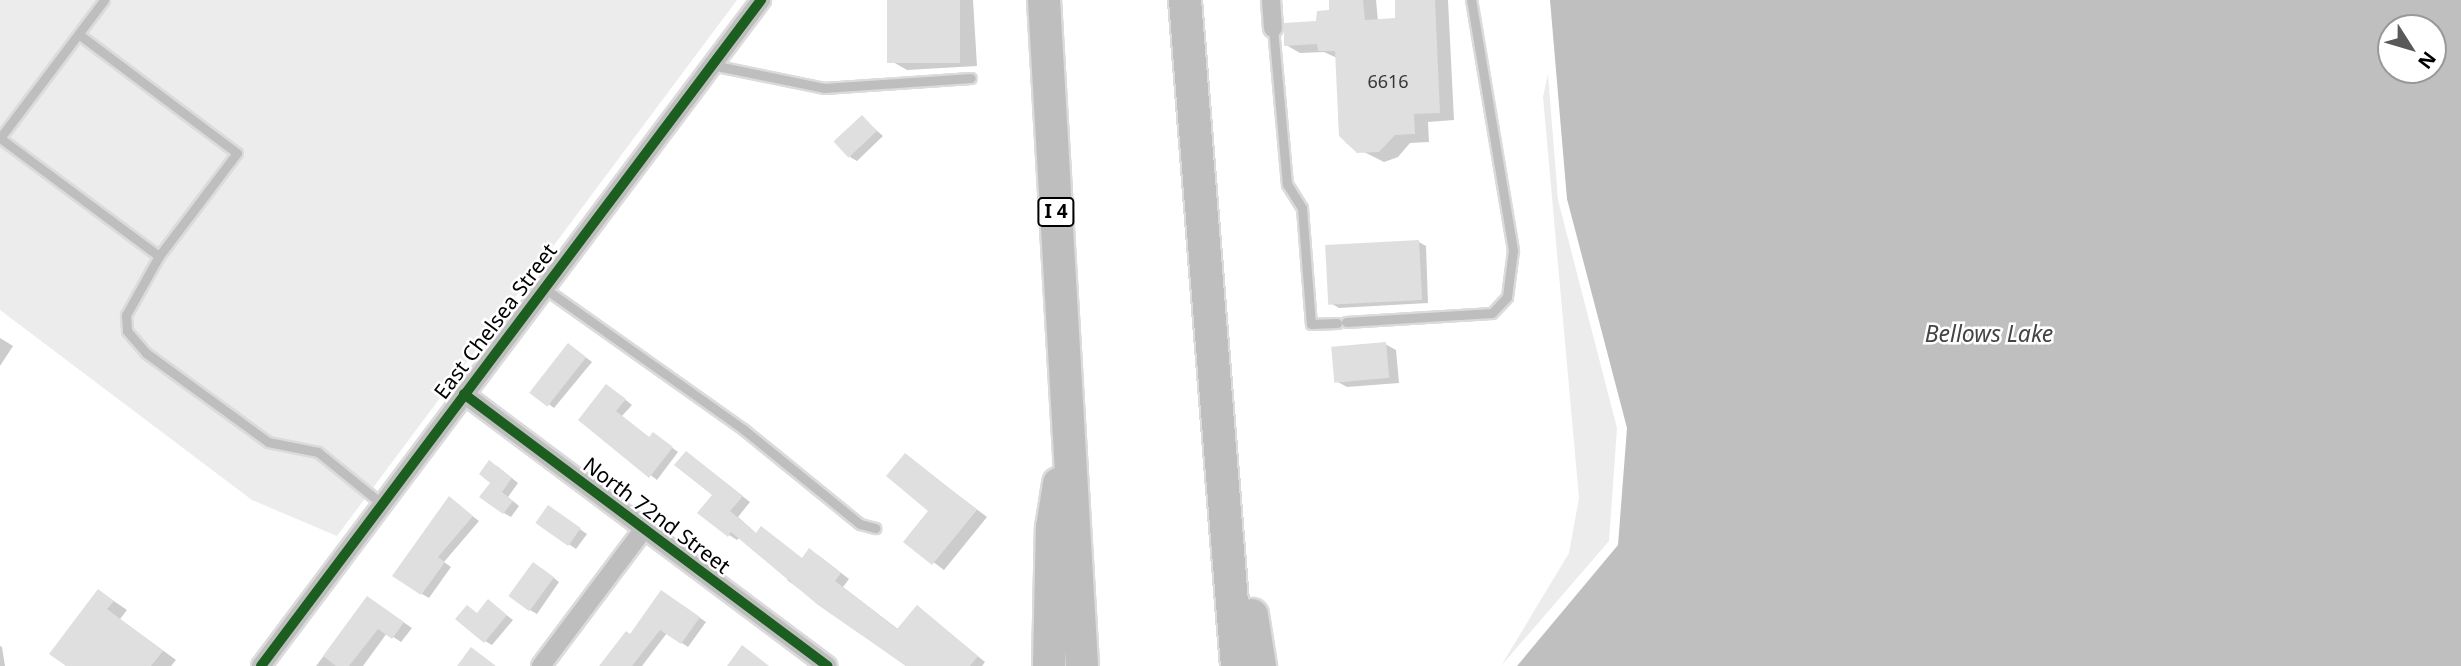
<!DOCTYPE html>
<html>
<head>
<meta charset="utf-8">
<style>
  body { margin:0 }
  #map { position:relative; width:2461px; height:666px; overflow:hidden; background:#fff; font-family:"Noto Sans",sans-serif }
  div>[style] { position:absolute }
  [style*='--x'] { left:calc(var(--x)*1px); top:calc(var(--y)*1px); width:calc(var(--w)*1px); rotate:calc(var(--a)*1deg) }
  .green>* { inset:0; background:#ececec }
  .water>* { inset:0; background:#bfbfbf }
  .shadow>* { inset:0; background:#0003 }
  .building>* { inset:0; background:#dfdfdf; transform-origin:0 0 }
  .roads { filter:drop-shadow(2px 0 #dbdbdb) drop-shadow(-2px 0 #dbdbdb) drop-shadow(0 2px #dbdbdb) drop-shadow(0 -2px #dbdbdb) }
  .service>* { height:9px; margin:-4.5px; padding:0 4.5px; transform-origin:4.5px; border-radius:4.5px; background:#bebebe }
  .minor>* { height:18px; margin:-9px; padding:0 9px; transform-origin:9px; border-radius:9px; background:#bebebe }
  .motorway>* { height:32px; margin:-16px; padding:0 16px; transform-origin:16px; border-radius:16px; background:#bebebe }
  .cycleway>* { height:10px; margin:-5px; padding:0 5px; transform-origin:5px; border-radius:5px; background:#1b5e20 }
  span { translate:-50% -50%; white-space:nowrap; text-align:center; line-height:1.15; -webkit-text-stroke:5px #fff; paint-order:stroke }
  .number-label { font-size:18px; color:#383838 }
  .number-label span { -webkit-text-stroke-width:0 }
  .shield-label span { padding:2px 5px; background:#fff; border:2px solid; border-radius:5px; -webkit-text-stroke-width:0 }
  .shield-label { font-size:19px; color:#000; font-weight:700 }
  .street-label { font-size:21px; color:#000 }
  .water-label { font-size:23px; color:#444; font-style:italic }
  .north { position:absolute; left:2377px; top:14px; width:70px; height:70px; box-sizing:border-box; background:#fff; border:2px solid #999; border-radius:50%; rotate:127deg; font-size:19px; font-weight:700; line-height:28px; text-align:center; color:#000 }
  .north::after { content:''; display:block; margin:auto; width:24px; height:32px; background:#595959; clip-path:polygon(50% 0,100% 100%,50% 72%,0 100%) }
</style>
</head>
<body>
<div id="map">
  <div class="green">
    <i style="clip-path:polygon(0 0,737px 0,337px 536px,252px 500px,0 310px)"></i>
    <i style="clip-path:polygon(1548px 74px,1558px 200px,1617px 428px,1609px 541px,1501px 666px,1569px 553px,1579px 498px,1543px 97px)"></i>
  </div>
  <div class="water">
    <i style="clip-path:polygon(evenodd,1550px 0,2461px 0,2461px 666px,1517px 666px,1618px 545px,1627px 428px,1567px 199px,1550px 0,2391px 28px,2433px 28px,2433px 70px,2391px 70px,2391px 28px)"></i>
  </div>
  <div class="shadow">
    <i style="clip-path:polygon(889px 0,973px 0,977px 66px,907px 70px,893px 62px)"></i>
    <i style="clip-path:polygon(1330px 0,1376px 0,1378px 21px,1397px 20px,1397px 0,1448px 0,1454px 120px,1428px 122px,1429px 142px,1410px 143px,1398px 157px,1384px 162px,1346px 143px,1339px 130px,1337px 58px,1324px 52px,1300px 53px,1286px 45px,1331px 12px)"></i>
    <i style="clip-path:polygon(862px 118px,883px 136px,857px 161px,850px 157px)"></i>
    <i style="clip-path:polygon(1419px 242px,1426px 246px,1428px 303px,1339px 308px,1332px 304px)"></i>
    <i style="clip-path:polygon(0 338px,13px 346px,0 366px)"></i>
    <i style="clip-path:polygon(1385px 344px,1396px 350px,1399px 383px,1347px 387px,1336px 381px)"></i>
    <i style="clip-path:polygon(576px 350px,592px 362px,554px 408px,531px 391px)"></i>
    <i style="clip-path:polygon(613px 390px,632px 405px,622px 416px,650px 438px,660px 439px,678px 452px,657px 480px,580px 419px)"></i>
    <i style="clip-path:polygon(687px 453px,750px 502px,738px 517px,757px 534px,803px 559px,818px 555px,849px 579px,843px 587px,899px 630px,917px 607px,985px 662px,982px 666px,906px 666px,787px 580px,790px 576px,740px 537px,737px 540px,729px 535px,715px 495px)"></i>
    <i style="clip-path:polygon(905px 455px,987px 517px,944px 570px,905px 541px,931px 510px)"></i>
    <i style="clip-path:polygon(497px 466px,518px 483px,508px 497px,519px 506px,511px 517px,504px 513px,492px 482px)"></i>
    <i style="clip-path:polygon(450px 499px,479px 521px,444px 562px,451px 567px,429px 598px,422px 594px)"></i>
    <i style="clip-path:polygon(555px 512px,587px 534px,576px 549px,537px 523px)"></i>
    <i style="clip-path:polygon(541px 568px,559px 582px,537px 614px,530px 610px)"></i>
    <i style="clip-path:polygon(99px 591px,127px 610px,120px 619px,176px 660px,171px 666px,69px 666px)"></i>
    <i style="clip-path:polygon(668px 596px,706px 622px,688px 647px,667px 633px,642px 666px,602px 666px)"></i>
    <i style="clip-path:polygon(368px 598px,412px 628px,401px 642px,387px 633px,363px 666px,316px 666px)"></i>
    <i style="clip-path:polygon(488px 601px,513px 620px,492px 645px,485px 641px,478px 614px)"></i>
    <i style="clip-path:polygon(0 646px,2px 647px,5px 666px,0 666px)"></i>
  </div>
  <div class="building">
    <i style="left:887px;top:0;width:73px;height:63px"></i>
    <i style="clip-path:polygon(1329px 0,1363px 0,1365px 20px,1395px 18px,1395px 0,1435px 0,1440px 113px,1414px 114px,1415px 134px,1395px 135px,1379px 152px,1357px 153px,1339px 136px,1335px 51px,1318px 51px,1317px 44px,1284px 46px,1284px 23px,1316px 21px,1317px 11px,1329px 10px)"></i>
    <i style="left:862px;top:115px;width:22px;height:39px;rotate:47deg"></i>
    <i style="left:1419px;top:240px;width:60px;height:94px;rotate:87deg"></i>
    <i style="left:1386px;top:342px;width:36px;height:55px;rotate:85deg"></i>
    <i style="left:568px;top:343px;width:23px;height:63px;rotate:38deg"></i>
    <i style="clip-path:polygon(606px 384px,626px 399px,616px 411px,649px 437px,653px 432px,673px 447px,649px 478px,578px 420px)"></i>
    <i style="clip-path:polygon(686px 451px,743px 496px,730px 511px,756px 533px,761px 526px,802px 558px,809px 548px,841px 573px,835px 581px,897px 629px,917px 605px,978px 656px,970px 666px,906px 666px,818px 605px,731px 532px,728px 537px,697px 513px,712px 495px,674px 465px)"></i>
    <i style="clip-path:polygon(905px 453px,977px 510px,932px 565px,903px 542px,928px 511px,886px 476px)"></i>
    <i style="clip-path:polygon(489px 460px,512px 478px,502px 492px,513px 501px,503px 514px,479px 497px,490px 483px,479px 474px)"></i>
    <i style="clip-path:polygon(449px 496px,473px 516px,438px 557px,445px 562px,421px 595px,392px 576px)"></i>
    <i style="left:548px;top:505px;width:40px;height:22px;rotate:35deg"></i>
    <i style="left:533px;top:562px;width:26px;height:42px;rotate:36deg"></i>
    <i style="clip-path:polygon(98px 589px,114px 601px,107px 609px,163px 651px,151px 666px,66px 666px,49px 654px)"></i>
    <i style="clip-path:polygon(661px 590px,700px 617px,681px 644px,660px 630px,632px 666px,599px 666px,626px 631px,630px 634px)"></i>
    <i style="clip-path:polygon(367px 596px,404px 622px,392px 639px,378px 629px,349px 666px,336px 666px,323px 656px)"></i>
    <i style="clip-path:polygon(488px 599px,507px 615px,484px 643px,455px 619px,467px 605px,477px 613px)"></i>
    <i style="clip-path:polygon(742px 645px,769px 666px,727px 666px)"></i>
    <i style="clip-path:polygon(471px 647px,496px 666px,457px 666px)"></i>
  </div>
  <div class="roads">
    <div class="service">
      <i style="--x:1273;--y:28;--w:157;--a:84.9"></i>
      <i style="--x:1287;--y:184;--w:28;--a:58"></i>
      <i style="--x:1302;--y:208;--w:116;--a:85.6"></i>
      <i style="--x:1311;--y:324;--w:26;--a:-2"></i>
      <i style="--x:712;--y:65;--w:114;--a:11.6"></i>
      <i style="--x:824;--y:88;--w:147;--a:-3.9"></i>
      <i style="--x:0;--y:138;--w:198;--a:36.6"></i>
      <i style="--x:159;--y:256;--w:129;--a:-52.9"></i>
      <i style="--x:237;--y:153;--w:196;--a:-143.1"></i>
      <i style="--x:0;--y:138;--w:173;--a:-53"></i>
      <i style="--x:159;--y:256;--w:68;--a:119.2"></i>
      <i style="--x:126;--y:315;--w:16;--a:86"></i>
      <i style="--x:127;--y:331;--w:29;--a:49"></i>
      <i style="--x:146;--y:353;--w:151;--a:36.1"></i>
      <i style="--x:268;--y:442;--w:51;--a:11.3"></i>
      <i style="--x:318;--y:452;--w:82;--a:39.1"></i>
      <i style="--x:544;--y:288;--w:244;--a:35.3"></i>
      <i style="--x:743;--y:429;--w:151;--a:39.1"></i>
      <i style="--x:860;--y:524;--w:16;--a:15"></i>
      <i style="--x:1346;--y:322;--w:146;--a:-3.5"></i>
      <i style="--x:1492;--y:313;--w:22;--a:-47"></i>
      <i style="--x:1507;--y:297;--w:47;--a:-82.7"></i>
      <i style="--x:1513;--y:250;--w:254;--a:-99.5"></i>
    </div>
    <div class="minor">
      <i style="--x:1271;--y:0;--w:28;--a:86"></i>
      <i style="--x:464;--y:394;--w:454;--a:36.8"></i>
      <i style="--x:261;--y:666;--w:833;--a:-53.1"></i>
      <i style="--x:541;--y:666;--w:171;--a:-53.1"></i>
    </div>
    <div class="motorway">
      <i style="--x:1044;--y:0;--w:667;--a:86.73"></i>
      <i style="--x:1185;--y:0;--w:668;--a:85.54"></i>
      <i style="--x:1252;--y:615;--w:52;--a:81.1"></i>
      <i style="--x:1049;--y:666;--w:138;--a:-88.8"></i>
      <i style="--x:1052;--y:528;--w:45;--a:-81"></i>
    </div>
  </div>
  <div class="cycleway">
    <i style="--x:464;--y:394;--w:454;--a:36.8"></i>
    <i style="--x:261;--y:666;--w:833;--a:-53.1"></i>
  </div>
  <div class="number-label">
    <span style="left:1388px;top:81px">6616</span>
  </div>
  <div class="shield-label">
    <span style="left:1056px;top:212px">I 4</span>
  </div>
  <div class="street-label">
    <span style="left:495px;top:321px;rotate:-53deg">East Chelsea Street</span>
    <span style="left:657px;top:515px;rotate:37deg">North 72nd Street</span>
  </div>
  <div class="water-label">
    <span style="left:1989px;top:333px">Bellows Lake</span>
  </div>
  <div class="north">N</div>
</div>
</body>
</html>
